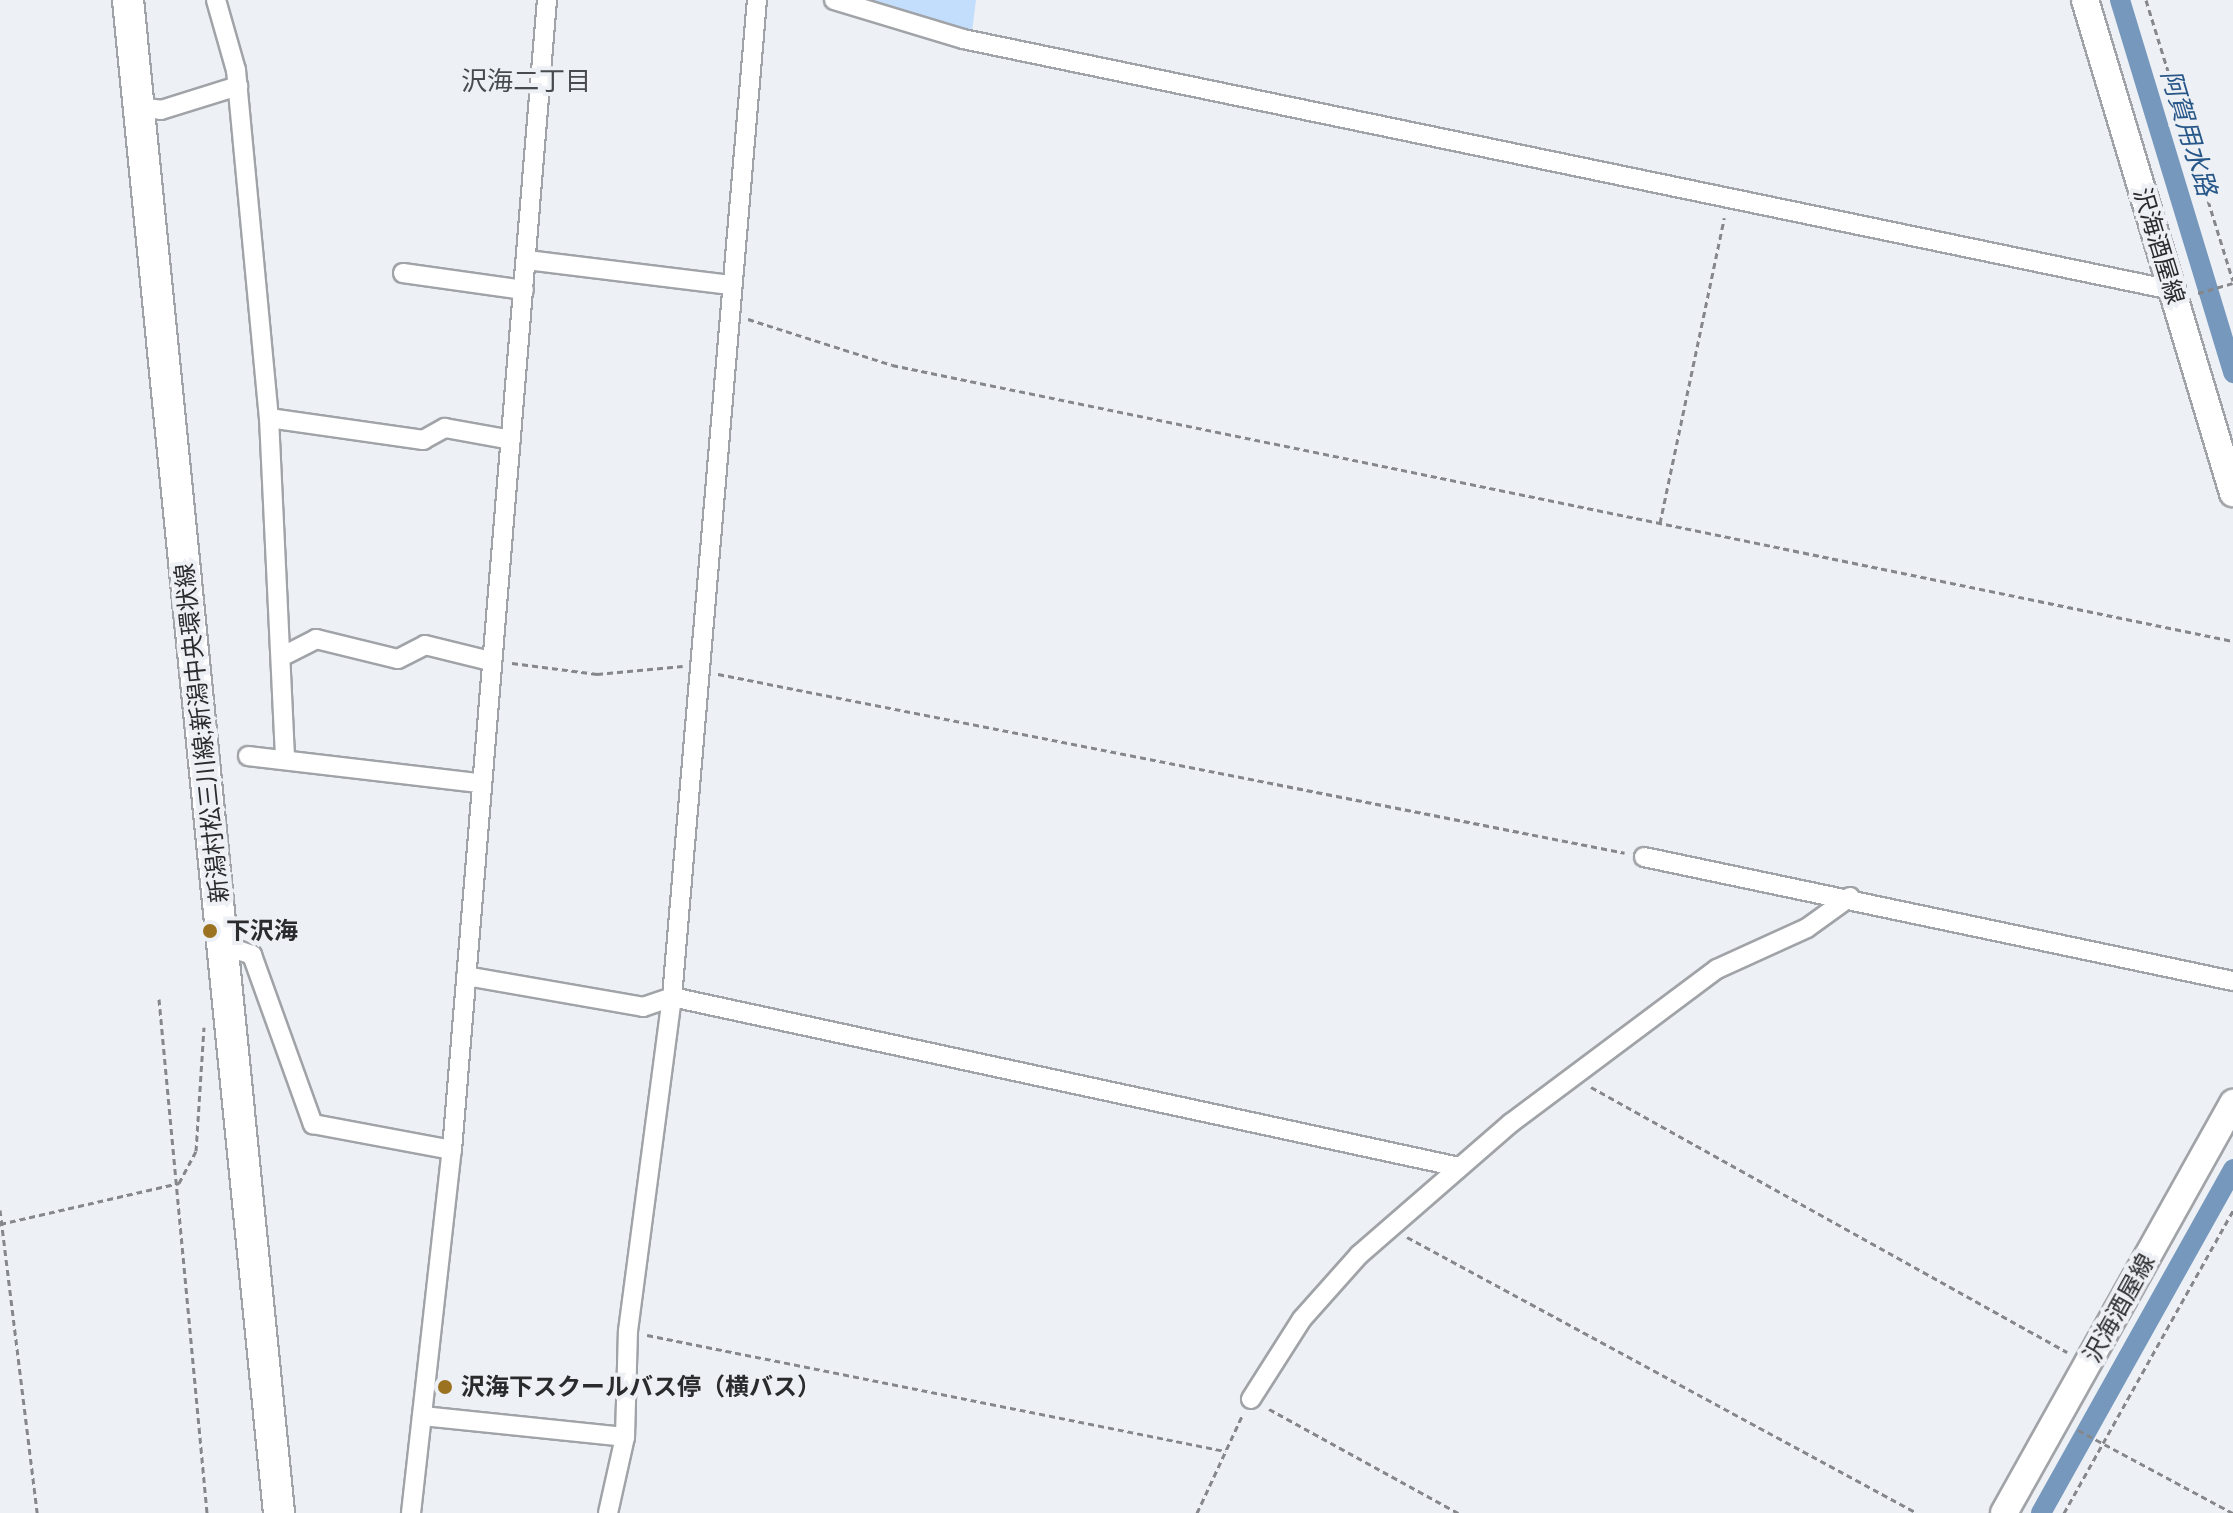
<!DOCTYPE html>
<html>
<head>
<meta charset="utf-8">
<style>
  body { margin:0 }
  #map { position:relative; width:2233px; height:1513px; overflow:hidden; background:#edf0f4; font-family:Montserrat,"Noto Sans JP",sans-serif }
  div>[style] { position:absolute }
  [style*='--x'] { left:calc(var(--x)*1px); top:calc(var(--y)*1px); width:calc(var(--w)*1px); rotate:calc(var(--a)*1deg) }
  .green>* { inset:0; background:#c3defc }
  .canal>* { height:20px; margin:-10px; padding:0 10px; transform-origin:10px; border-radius:10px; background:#7698bd }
  .path>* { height:3px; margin-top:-1.5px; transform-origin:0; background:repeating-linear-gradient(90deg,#85878a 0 6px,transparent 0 10px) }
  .roads { filter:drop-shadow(2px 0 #a0a3a7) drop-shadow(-2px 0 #a0a3a7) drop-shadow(0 2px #a0a3a7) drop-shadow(0 -2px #a0a3a7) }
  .street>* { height:18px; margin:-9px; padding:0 9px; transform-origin:9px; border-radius:9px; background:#fff }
  .secondary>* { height:26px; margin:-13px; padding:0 13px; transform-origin:13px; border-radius:13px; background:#fff }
  .primary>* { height:30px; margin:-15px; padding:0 15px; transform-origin:15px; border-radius:15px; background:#fff }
  .dots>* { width:22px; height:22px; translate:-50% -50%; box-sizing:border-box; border:4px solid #edf0f4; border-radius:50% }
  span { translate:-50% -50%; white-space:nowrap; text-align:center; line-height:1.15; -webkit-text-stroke:8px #edf0f4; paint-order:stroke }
  .street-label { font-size:24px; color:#2a2b2d }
  .poi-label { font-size:24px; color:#2a2b2d; font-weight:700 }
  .left { translate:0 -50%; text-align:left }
  .neighbourhood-label { font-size:26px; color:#474a4e }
  .water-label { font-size:26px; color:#275788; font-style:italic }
</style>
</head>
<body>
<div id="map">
  <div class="green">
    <i style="clip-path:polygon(863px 0,976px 0,972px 32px)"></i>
  </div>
  <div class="canal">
    <i style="--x:2120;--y:0;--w:390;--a:73.1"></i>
    <i style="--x:2041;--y:1513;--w:394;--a:-60.8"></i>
  </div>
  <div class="path">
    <i style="--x:2146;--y:0;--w:294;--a:72.8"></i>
    <i style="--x:2198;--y:293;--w:36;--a:-16"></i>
    <i style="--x:748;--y:319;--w:151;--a:17.7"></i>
    <i style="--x:892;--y:365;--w:1369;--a:11.63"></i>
    <i style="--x:1660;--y:523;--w:312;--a:-78.1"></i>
    <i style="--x:512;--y:663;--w:86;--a:7.4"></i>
    <i style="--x:597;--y:674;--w:86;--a:-5.3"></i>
    <i style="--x:718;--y:674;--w:924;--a:11.16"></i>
    <i style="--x:159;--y:999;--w:516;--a:84.66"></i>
    <i style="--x:1591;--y:1087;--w:545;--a:29.11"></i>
    <i style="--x:0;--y:1210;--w:305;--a:83"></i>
    <i style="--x:0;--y:1224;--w:184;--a:-12.9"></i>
    <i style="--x:179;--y:1183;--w:36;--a:-62"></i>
    <i style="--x:196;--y:1151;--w:124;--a:-86.3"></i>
    <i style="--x:1407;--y:1237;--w:580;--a:28.42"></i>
    <i style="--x:647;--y:1335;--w:590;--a:11.35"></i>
    <i style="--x:1269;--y:1409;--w:216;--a:28.8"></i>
    <i style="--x:2078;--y:1430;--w:176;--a:28.2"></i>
    <i style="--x:1197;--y:1513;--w:107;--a:-65.1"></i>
    <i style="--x:2064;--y:1513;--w:347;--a:-60.8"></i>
  </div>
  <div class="roads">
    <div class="street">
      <i style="--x:216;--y:0;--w:73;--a:74.1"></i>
      <i style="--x:236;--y:70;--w:350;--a:84.6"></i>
      <i style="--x:269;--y:418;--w:342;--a:87.3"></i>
      <i style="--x:834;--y:0;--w:135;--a:16.8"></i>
      <i style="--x:963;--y:39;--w:1235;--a:11.73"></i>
      <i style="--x:138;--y:107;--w:23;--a:7"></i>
      <i style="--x:161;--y:110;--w:81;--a:-17.3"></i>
      <i style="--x:527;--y:260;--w:207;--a:7"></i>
      <i style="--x:403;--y:273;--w:122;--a:8"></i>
      <i style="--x:269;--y:418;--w:156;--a:8.1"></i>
      <i style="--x:423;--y:440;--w:25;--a:-29"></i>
      <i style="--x:445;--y:428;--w:67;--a:10.3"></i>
      <i style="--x:285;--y:655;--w:35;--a:-27"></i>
      <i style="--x:316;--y:639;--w:84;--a:13.7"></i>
      <i style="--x:398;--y:659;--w:30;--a:-27"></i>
      <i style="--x:425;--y:645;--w:67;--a:13.8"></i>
      <i style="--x:248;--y:756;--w:232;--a:6.7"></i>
      <i style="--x:1644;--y:857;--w:602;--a:11.89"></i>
      <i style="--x:223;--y:945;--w:31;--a:19"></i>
      <i style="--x:252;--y:955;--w:180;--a:70.2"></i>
      <i style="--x:313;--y:1124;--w:141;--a:10.6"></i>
      <i style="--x:466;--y:976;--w:180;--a:9.9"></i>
      <i style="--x:643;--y:1007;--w:31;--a:-19"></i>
      <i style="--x:672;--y:997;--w:805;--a:12.19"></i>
      <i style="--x:1251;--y:1399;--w:95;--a:-57.5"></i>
      <i style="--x:1302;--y:1319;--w:86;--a:-48.3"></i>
      <i style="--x:1359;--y:1255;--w:201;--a:-41"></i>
      <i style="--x:1511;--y:1123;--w:257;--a:-36.8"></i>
      <i style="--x:1717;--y:969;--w:99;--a:-24.5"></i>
      <i style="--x:1807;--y:928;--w:53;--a:-35.8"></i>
      <i style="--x:422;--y:1416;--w:204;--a:5.9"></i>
      <i style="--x:411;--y:1513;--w:365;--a:-83.6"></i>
      <i style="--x:452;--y:1150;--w:1154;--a:-85.28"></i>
      <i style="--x:608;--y:1513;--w:78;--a:-77.4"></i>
      <i style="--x:625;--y:1437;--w:106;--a:-88.4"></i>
      <i style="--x:628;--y:1331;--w:337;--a:-82.5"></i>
      <i style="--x:672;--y:997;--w:1001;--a:-85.13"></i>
    </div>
    <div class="secondary">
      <i style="--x:2085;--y:0;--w:515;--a:73.29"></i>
      <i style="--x:2004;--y:1513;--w:470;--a:-60.8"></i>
    </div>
    <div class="primary">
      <i style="--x:128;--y:0;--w:1521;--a:84.3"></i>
    </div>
  </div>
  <div class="dots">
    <i style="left:210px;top:931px;background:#9b721f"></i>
    <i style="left:445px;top:1387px;background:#9b721f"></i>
  </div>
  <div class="street-label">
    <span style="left:2159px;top:246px;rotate:73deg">沢海酒屋線</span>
    <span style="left:202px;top:733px;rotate:-96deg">新潟村松三川線;新潟中央環状線</span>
    <span style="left:2119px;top:1308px;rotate:-61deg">沢海酒屋線</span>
  </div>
  <div class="poi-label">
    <span class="left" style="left:226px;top:931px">下沢海</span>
    <span class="left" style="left:461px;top:1387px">沢海下スクールバス停（横バス）</span>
  </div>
  <div class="neighbourhood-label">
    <span style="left:526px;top:82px">沢海二丁目</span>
  </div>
  <div class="water-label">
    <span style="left:2188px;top:133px;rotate:73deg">阿賀用水路</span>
  </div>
</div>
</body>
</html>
